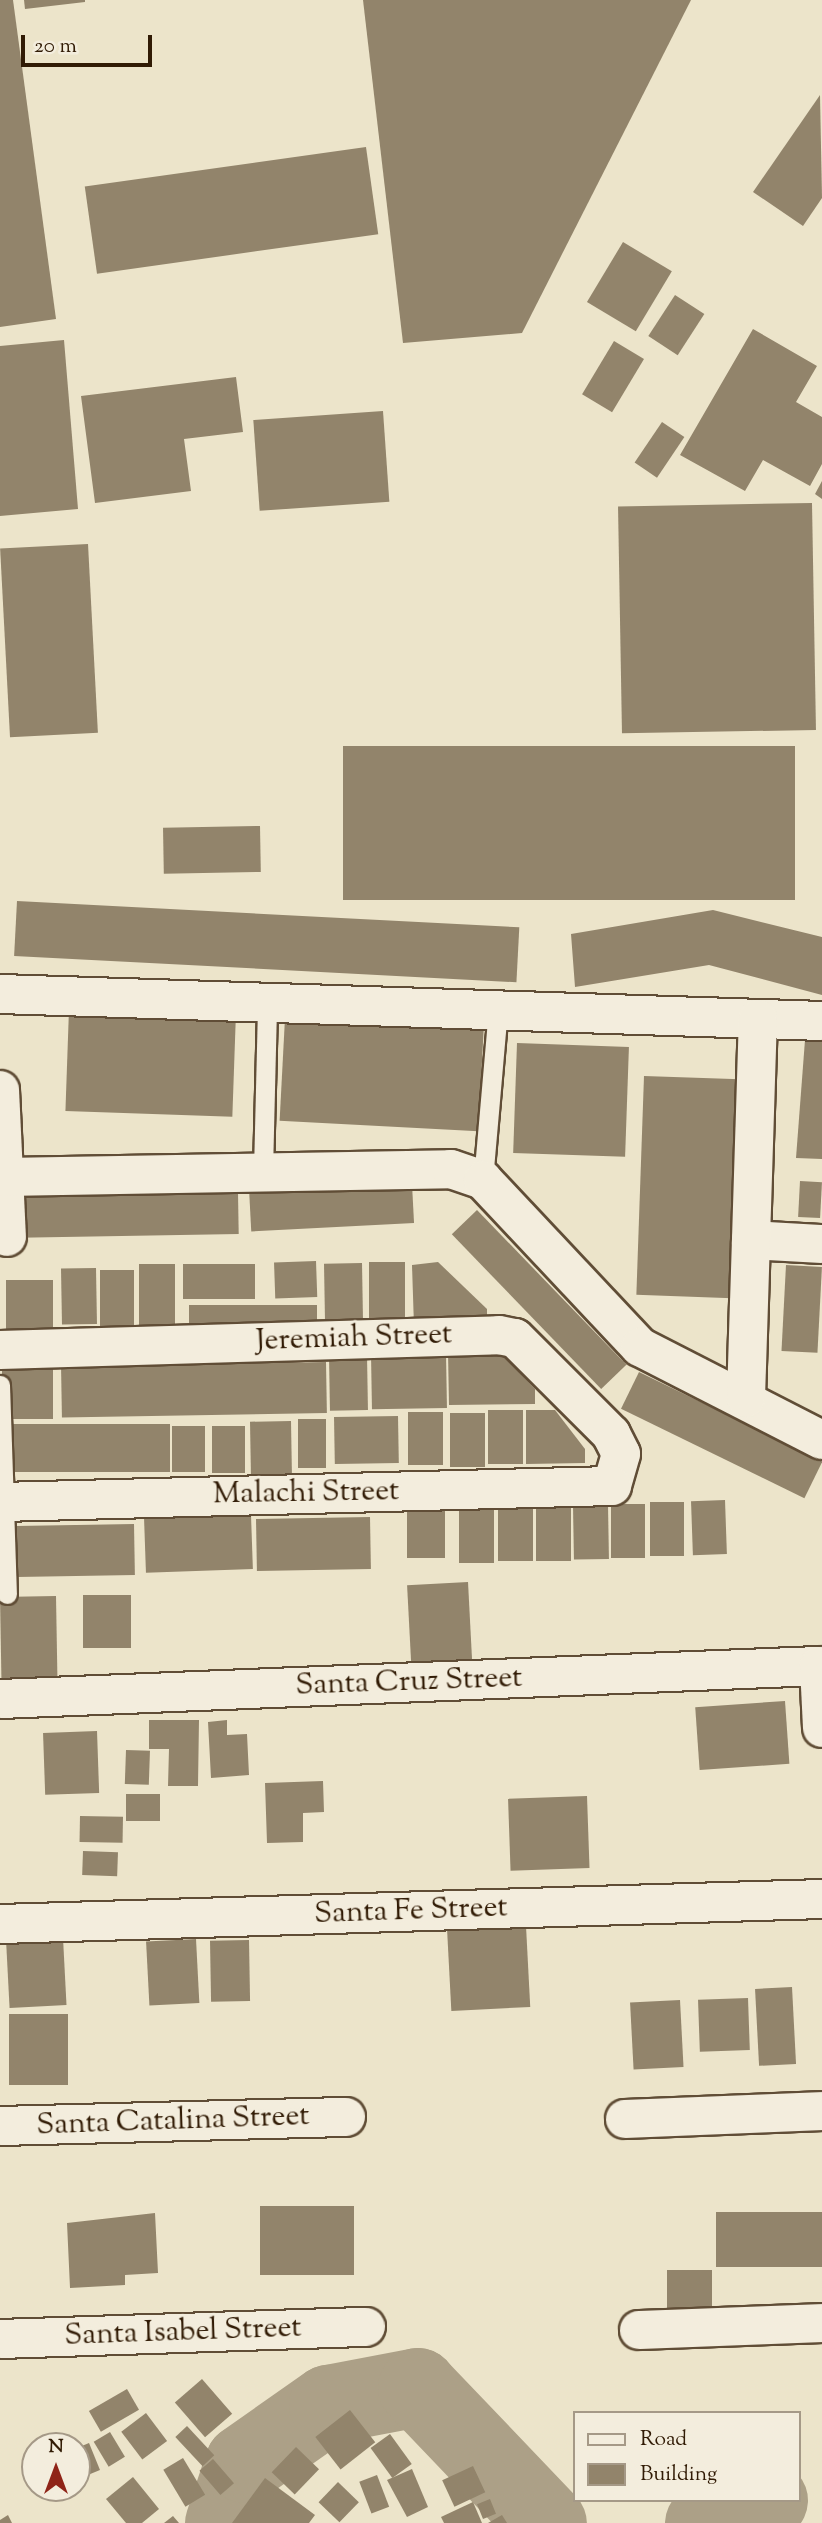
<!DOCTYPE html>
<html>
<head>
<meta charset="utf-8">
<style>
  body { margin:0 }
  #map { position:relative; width:822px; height:2523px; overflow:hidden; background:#ece4ca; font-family:"Sorts Mill Goudy",serif }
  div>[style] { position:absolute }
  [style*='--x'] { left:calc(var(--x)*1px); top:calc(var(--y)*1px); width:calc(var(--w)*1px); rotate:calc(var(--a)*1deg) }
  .river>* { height:79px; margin:-39.5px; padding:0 39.5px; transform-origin:39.5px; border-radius:39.5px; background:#aca087 }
  .building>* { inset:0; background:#92846b; transform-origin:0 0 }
  .roads { filter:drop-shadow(2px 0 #604d36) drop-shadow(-2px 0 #604d36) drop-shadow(0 2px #604d36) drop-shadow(0 -2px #604d36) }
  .service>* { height:19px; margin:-9.5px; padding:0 9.5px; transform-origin:9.5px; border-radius:9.5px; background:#f3eddd }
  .minor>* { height:38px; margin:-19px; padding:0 19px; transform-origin:19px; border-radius:19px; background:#f3eddd }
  span { translate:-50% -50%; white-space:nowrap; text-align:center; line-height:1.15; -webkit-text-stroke:5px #f3eddd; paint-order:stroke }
  .street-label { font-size:30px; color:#311b05 }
  .legend { position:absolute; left:573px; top:2411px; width:228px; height:91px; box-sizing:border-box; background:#f3eddd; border:2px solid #a59987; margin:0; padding:9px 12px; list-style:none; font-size:21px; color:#311b05 }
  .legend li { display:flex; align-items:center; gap:14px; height:35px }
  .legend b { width:35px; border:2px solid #a59987 }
  .north { position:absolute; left:21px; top:2432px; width:70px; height:70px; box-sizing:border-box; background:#f3eddd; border:2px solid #a59987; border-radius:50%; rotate:0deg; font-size:19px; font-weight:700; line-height:28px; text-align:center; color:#311b05 }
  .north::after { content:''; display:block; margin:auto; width:24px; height:32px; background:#8f2418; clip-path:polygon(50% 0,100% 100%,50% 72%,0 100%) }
  .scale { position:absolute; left:21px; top:35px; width:131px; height:32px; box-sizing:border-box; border:4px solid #311b05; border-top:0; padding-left:9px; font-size:21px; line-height:24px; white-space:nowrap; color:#311b05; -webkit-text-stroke:5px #f3eddd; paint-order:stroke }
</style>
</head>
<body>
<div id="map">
  <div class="river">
    <i style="--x:224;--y:2523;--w:63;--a:-71.6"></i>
    <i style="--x:244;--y:2463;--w:103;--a:-35.1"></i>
    <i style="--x:328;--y:2404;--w:91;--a:-10.8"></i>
    <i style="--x:417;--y:2387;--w:188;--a:46.3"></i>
    <i style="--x:704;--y:2523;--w:68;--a:-19.8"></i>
  </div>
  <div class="building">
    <i style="clip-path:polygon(0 0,13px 0,56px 319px,0 327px)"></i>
    <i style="clip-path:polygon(24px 0,85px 0,85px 2px,25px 9px)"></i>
    <i style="clip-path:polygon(363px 0,691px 0,522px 333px,403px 343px)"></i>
    <i style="clip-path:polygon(820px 95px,822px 198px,803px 226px,753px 192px)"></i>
    <i style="left:366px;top:147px;width:88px;height:284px;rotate:82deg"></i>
    <i style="left:623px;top:242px;width:57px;height:70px;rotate:31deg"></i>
    <i style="left:675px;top:295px;width:35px;height:49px;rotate:33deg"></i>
    <i style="clip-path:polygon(753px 329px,817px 366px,796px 402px,822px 417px,822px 464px,810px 486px,763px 460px,745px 491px,680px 455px)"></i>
    <i style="clip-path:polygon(64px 340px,78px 509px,0 516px,0 346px)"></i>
    <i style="left:614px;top:341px;width:35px;height:62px;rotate:31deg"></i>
    <i style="clip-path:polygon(236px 377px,243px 432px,184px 439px,191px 491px,95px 503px,81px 396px)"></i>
    <i style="left:383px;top:411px;width:91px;height:130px;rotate:86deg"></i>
    <i style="left:662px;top:422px;width:27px;height:49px;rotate:34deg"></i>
    <i style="clip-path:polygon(822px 481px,822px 499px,815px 494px)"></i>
    <i style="left:812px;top:503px;width:227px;height:194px;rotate:89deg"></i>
    <i style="left:88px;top:544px;width:189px;height:88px;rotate:87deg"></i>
    <i style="left:795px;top:746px;width:154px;height:452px;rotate:90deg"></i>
    <i style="left:260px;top:826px;width:46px;height:97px;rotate:89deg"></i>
    <i style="left:17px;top:901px;width:503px;height:55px;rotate:3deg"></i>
    <i style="clip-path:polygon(713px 910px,822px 937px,822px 995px,709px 965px,575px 987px,571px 934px)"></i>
    <i style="left:69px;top:1009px;width:167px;height:102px;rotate:2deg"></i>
    <i style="left:285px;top:1018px;width:199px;height:103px;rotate:3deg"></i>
    <i style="clip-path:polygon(805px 1040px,822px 1041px,822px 1159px,796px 1158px)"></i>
    <i style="left:517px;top:1043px;width:112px;height:110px;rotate:2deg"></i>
    <i style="left:644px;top:1076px;width:96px;height:219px;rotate:2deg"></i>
    <i style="left:800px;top:1181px;width:22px;height:36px;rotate:3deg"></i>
    <i style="left:412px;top:1184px;width:39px;height:163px;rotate:87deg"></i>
    <i style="left:238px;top:1193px;width:41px;height:220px;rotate:89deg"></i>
    <i style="left:477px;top:1210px;width:215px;height:35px;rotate:46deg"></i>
    <i style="left:316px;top:1261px;width:36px;height:42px;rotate:88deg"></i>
    <i style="left:369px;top:1262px;width:36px;height:62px"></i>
    <i style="clip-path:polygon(438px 1262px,487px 1309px,487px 1325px,414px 1326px,412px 1265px)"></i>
    <i style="left:362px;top:1263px;width:62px;height:38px;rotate:89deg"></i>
    <i style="left:175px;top:1264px;width:63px;height:36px;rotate:90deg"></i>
    <i style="left:255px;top:1264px;width:35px;height:72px;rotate:90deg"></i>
    <i style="left:786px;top:1265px;width:36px;height:86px;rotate:3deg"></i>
    <i style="left:96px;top:1268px;width:56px;height:35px;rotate:89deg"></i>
    <i style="left:134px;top:1270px;width:57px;height:34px;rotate:90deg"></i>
    <i style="left:6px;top:1280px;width:47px;height:53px"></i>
    <i style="left:317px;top:1305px;width:28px;height:128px;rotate:90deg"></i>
    <i style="clip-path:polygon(499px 1351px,535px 1389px,535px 1404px,449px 1405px,448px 1352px)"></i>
    <i style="left:446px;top:1353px;width:55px;height:75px;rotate:89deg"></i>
    <i style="left:367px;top:1355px;width:55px;height:38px;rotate:89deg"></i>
    <i style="left:326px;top:1362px;width:51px;height:265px;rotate:89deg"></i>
    <i style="left:2px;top:1369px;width:51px;height:50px"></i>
    <i style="left:639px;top:1372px;width:204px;height:41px;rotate:26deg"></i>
    <i style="left:488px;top:1410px;width:35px;height:54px"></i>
    <i style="clip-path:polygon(526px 1410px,555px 1410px,585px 1449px,585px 1463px,526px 1464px)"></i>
    <i style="left:443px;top:1412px;width:53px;height:35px;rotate:90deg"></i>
    <i style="left:450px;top:1413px;width:35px;height:54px"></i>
    <i style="left:398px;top:1416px;width:47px;height:64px;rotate:89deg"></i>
    <i style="left:326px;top:1419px;width:49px;height:28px;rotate:90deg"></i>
    <i style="left:291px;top:1421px;width:54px;height:41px;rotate:89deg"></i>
    <i style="left:170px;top:1424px;width:48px;height:163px;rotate:90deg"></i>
    <i style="left:172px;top:1426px;width:33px;height:46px"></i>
    <i style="left:212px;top:1426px;width:33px;height:47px"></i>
    <i style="left:725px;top:1500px;width:54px;height:34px;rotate:88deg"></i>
    <i style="left:650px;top:1502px;width:34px;height:54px"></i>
    <i style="left:611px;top:1504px;width:34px;height:54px"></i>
    <i style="left:407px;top:1505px;width:38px;height:53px"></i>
    <i style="left:608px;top:1505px;width:54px;height:35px;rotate:89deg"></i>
    <i style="left:498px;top:1507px;width:35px;height:54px"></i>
    <i style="left:536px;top:1507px;width:35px;height:54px"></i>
    <i style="left:459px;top:1509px;width:35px;height:54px"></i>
    <i style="left:251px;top:1515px;width:54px;height:107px;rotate:88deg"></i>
    <i style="left:370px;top:1517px;width:52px;height:114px;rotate:89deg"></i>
    <i style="left:134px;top:1524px;width:51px;height:118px;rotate:89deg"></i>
    <i style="left:468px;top:1582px;width:82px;height:61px;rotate:87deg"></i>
    <i style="left:83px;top:1595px;width:48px;height:53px"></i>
    <i style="left:56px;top:1596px;width:85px;height:56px;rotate:89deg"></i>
    <i style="left:785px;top:1701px;width:63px;height:90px;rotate:86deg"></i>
    <i style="clip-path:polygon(149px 1720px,199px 1720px,198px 1786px,168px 1786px,169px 1749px,149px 1749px)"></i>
    <i style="clip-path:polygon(227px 1720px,227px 1735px,247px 1734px,249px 1775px,211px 1778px,208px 1722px)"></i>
    <i style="left:97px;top:1731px;width:62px;height:54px;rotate:88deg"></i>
    <i style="left:126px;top:1750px;width:24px;height:34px;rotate:2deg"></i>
    <i style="clip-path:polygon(323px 1781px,324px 1812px,303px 1813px,303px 1842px,267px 1843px,265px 1783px)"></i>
    <i style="left:126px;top:1794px;width:34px;height:27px"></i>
    <i style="left:587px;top:1796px;width:72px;height:79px;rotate:88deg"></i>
    <i style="left:80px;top:1816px;width:43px;height:26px;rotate:1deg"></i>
    <i style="left:83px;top:1851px;width:35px;height:24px;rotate:2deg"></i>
    <i style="left:526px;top:1926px;width:81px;height:79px;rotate:87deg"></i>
    <i style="left:63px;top:1938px;width:67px;height:57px;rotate:87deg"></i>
    <i style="left:196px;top:1939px;width:64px;height:50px;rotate:87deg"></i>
    <i style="left:249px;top:1940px;width:61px;height:39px;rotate:89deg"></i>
    <i style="left:792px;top:1987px;width:77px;height:37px;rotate:87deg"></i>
    <i style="left:748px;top:1998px;width:52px;height:50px;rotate:88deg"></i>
    <i style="left:680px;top:2000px;width:67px;height:50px;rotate:87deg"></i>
    <i style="left:9px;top:2014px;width:59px;height:71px"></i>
    <i style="left:260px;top:2206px;width:94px;height:69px"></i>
    <i style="left:822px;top:2212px;width:55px;height:106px;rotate:90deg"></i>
    <i style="clip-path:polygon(155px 2213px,158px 2273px,125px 2275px,125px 2285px,70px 2288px,67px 2223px)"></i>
    <i style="left:667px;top:2270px;width:45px;height:39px"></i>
    <i style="left:202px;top:2379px;width:46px;height:36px;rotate:49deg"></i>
    <i style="left:127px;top:2389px;width:24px;height:44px;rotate:60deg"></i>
    <i style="left:350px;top:2410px;width:41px;height:44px;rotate:52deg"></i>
    <i style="left:146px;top:2413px;width:35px;height:31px;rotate:53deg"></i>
    <i style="left:187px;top:2426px;width:40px;height:16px;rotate:47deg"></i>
    <i style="left:110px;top:2432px;width:29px;height:19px;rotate:59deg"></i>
    <i style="left:390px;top:2434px;width:37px;height:24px;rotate:54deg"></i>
    <i style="clip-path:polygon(89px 2443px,100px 2470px,78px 2479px,77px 2448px)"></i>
    <i style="left:296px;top:2447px;width:32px;height:35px;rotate:44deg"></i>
    <i style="left:183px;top:2458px;width:43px;height:23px;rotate:59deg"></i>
    <i style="left:213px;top:2459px;width:32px;height:18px;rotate:49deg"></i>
    <i style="left:473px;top:2466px;width:29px;height:34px;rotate:65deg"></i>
    <i style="clip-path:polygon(412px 2469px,428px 2507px,407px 2517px,387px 2480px)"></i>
    <i style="left:377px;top:2475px;width:34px;height:19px;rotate:69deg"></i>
    <i style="clip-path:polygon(133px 2477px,159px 2509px,142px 2523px,126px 2523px,106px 2499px)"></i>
    <i style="clip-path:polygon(265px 2478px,315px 2515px,309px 2523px,232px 2523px)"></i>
    <i style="left:338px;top:2482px;width:29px;height:28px;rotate:44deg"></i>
    <i style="left:490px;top:2499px;width:16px;height:14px;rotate:68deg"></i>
    <i style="clip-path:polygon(473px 2502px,482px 2523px,444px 2523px,441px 2517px)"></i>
    <i style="clip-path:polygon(8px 2515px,12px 2523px,0 2523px,0 2520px)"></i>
    <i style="clip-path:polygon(502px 2515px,507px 2523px,488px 2523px)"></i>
    <i style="clip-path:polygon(173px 2516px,179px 2523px,164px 2523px)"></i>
  </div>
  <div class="roads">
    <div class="service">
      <i style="--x:263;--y:1171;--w:169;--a:-88.6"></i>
      <i style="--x:483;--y:1180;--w:171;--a:-85"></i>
      <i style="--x:0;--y:1385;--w:209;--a:88.1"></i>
    </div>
    <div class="minor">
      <i style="--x:0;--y:994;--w:822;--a:1.88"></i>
      <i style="--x:0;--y:1090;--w:147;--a:87.3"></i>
      <i style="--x:4;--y:1177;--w:447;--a:-1"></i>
      <i style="--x:451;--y:1169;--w:34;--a:19"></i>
      <i style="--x:483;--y:1180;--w:229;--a:46.8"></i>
      <i style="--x:640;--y:1347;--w:204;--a:27.1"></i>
      <i style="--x:751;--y:1240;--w:71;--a:3.2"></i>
      <i style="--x:0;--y:1350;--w:499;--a:-1.7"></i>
      <i style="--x:499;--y:1335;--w:16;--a:11"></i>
      <i style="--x:515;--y:1338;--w:136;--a:45"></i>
      <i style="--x:611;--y:1434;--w:22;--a:63"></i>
      <i style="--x:621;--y:1454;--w:33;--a:106"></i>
      <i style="--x:612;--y:1486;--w:612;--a:178.5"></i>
      <i style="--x:746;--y:1398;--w:379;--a:-88.2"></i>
      <i style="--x:0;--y:1699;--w:820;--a:-2.31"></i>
      <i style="--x:819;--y:1666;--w:62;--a:87.2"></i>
      <i style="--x:0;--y:1924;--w:822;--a:-1.74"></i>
      <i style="--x:625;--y:2119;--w:197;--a:-2.3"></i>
      <i style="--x:0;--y:2126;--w:346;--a:-1.5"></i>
      <i style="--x:639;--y:2330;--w:183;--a:-2.2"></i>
      <i style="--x:0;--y:2339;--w:366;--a:-1.9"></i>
    </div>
  </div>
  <div class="street-label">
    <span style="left:354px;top:1339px;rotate:-2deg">Jeremiah Street</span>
    <span style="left:306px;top:1494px;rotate:-1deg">Malachi Street</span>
    <span style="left:409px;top:1683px;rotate:-2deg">Santa Cruz Street</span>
    <span style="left:411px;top:1912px;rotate:-2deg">Santa Fe Street</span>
    <span style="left:173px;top:2122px;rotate:-2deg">Santa Catalina Street</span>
    <span style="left:183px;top:2333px;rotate:-2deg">Santa Isabel Street</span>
  </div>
  <ul class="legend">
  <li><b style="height:9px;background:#f3eddd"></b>Road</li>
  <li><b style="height:19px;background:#92846b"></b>Building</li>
  </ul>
  <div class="north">N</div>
  <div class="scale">20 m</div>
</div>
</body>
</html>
